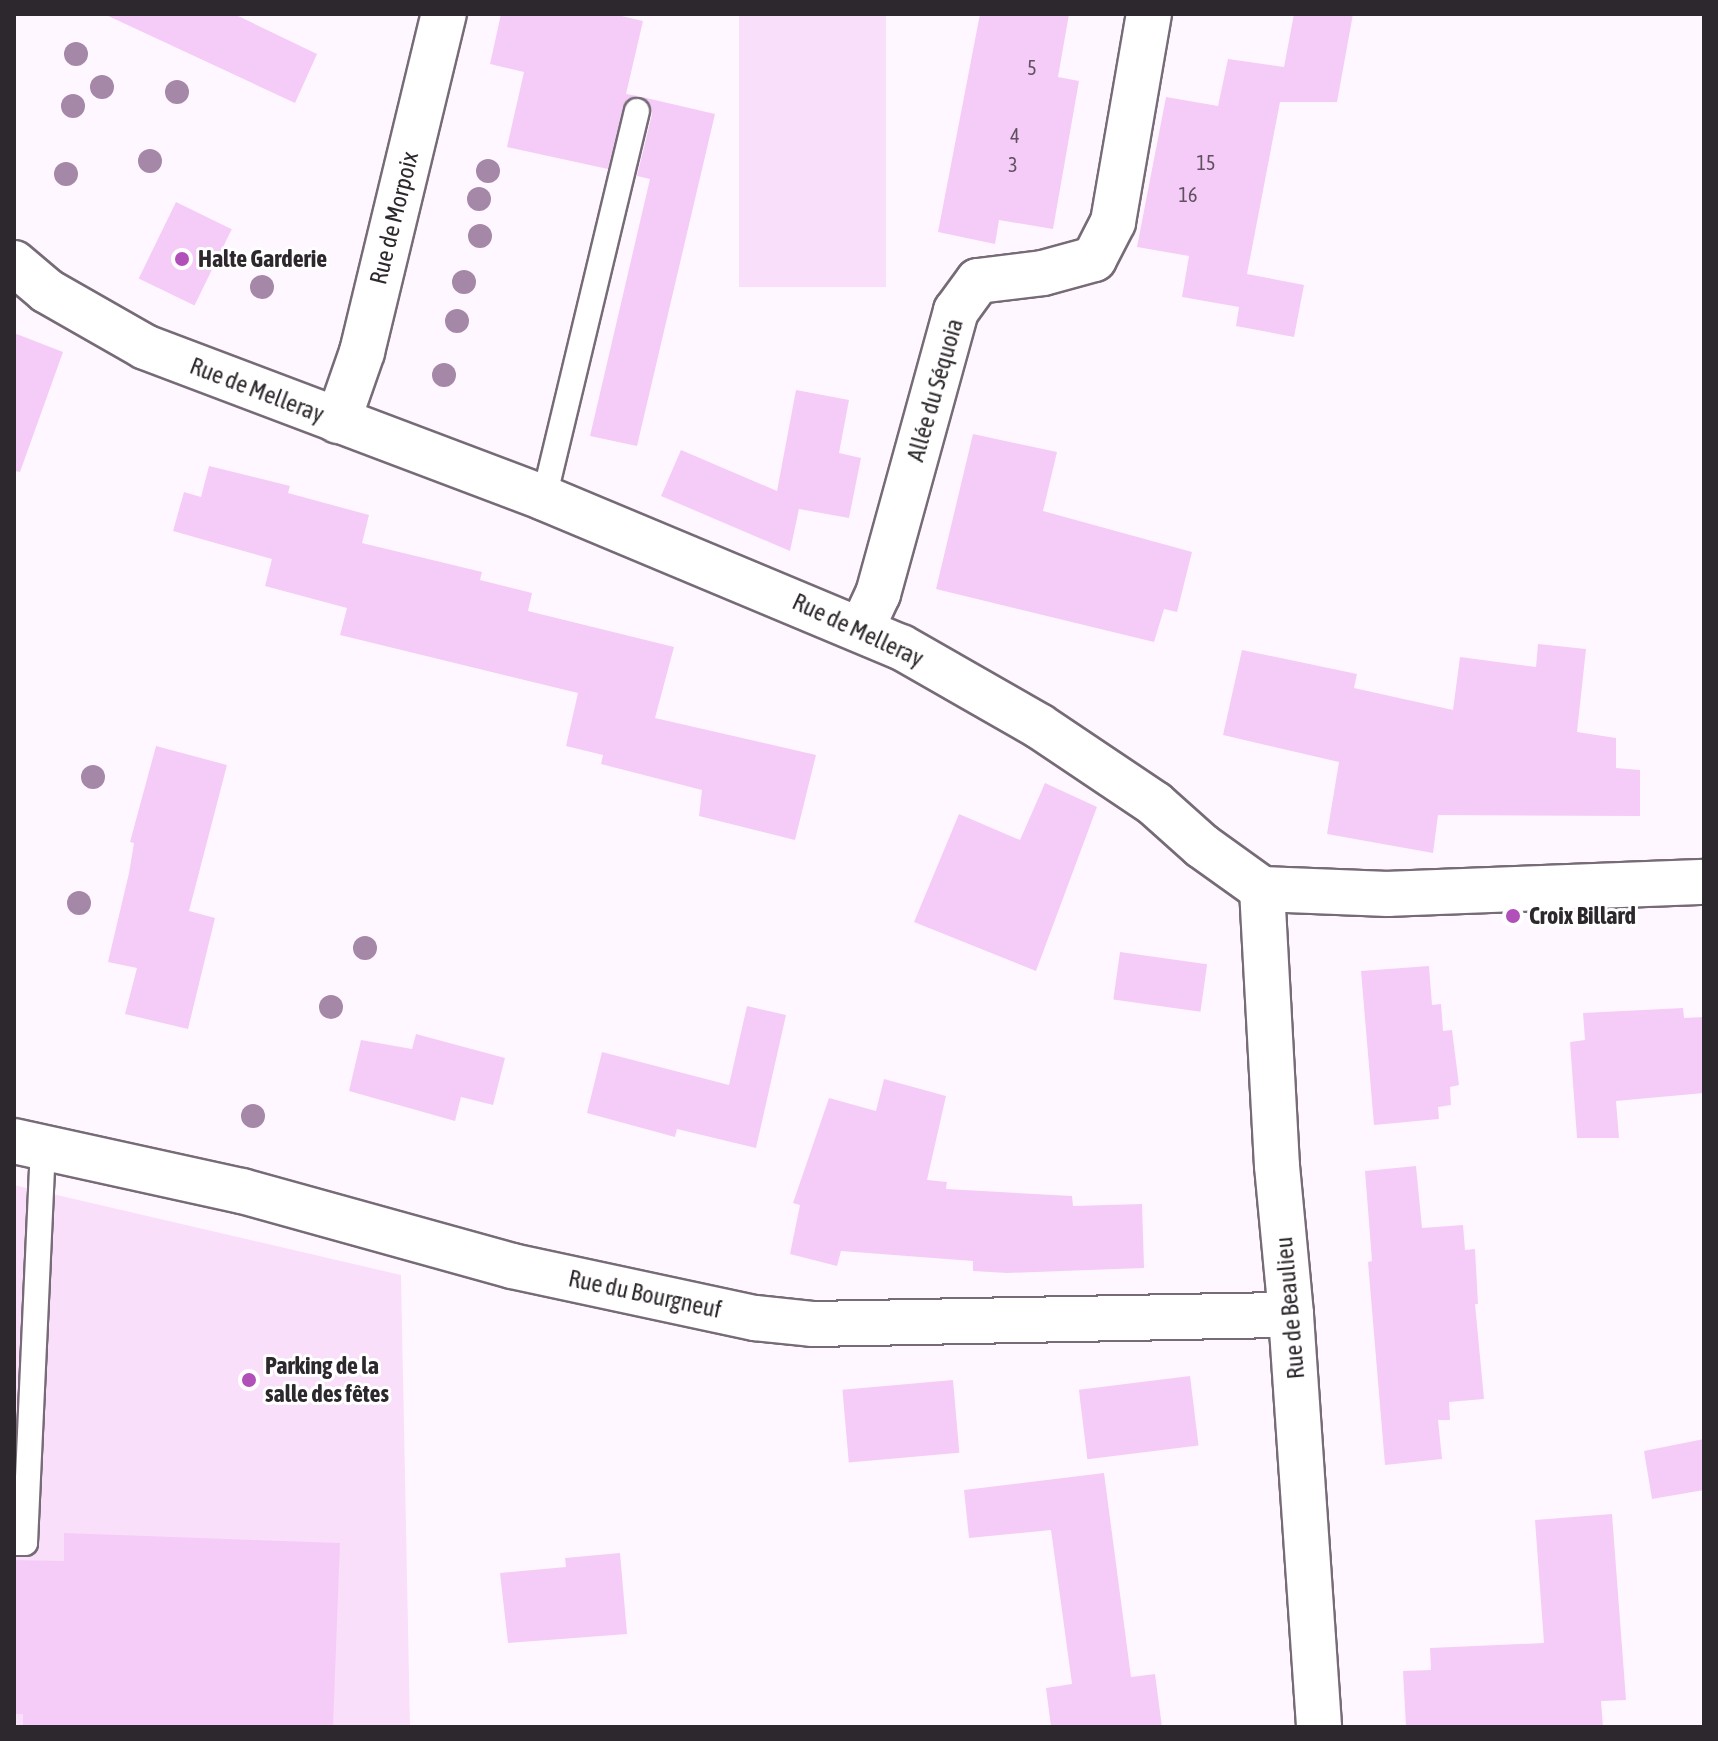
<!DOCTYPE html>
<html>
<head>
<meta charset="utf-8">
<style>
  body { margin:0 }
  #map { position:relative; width:1718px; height:1741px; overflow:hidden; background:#fff7ff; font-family:"Asap Condensed",sans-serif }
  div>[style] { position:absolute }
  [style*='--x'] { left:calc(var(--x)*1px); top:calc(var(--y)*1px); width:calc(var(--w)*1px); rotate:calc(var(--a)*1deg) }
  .green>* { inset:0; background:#fadffb; transform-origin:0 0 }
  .building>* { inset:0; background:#f5ccf7; transform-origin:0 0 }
  .roads { filter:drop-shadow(2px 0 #766b77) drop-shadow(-2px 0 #766b77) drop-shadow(0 2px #766b77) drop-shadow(0 -2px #766b77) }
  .lane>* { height:24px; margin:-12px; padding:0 12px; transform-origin:12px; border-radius:12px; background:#fff }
  .street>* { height:44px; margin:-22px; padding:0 22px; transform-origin:22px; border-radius:22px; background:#fff }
  .secondary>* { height:44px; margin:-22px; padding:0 22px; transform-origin:22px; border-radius:22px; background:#fff }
  .trees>* { width:24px; height:24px; margin:-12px; border-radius:50%; background:#a587a7 }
  .dots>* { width:22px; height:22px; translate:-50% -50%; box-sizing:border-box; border:4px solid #fff; border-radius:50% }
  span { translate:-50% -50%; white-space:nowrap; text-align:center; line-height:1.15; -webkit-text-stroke:6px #fff; paint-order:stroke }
  .number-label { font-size:20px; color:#5f5160 }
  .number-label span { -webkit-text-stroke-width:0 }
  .street-label { font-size:24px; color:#2d282d }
  .poi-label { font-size:24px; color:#2d282d; font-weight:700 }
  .left { translate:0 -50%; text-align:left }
  .frame { position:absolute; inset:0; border:16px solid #2d282d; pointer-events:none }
</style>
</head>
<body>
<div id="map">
  <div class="green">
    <i style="left:739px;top:14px;width:147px;height:273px"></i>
    <i style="clip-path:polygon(14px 1185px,401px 1275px,410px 1727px,14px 1727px)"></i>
  </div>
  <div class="building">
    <i style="clip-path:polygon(104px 14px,234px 14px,317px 54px,295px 103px)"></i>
    <i style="clip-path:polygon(501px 14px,613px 14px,643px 21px,626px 94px,638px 96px,627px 100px,623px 107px,608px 169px,507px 147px,524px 72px,490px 64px)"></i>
    <i style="clip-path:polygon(980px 14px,1069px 14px,1058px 77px,1079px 81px,1053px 229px,999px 220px,995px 244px,938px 232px)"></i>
    <i style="clip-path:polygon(1294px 14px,1353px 14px,1337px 102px,1280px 102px,1247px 274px,1304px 285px,1294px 337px,1236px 326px,1239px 307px,1182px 297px,1189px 256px,1137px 247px,1166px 97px,1218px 106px,1228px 59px,1284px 67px)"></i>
    <i style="clip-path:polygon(642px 97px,715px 114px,637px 446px,590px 436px,650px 179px,637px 176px,652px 114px,651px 106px)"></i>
    <i style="left:176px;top:202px;width:62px;height:85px;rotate:26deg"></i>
    <i style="clip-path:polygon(14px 333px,63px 352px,20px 472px,14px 471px)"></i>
    <i style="clip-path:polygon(796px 390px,849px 400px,839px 453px,861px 458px,849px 518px,799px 509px,790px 551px,661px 496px,681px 450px,777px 491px)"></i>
    <i style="clip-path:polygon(973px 434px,1057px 452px,1043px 511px,1192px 552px,1177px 612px,1164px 609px,1154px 642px,936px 589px)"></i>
    <i style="clip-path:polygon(209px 466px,290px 486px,288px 493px,369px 515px,362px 543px,482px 572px,480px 580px,532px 593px,528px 611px,674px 647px,655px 718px,816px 755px,795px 840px,699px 816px,702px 790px,601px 764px,603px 755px,566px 746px,578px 693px,340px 635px,347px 608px,265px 586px,272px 559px,173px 531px,184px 492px,201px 497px)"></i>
    <i style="clip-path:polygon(1538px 644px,1586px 649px,1577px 732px,1616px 738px,1616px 768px,1640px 770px,1640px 816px,1438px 815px,1433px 853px,1327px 834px,1339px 762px,1223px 735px,1242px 650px,1357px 674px,1354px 688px,1453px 710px,1460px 657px,1536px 667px)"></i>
    <i style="clip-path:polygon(156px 746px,227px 765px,189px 911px,215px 918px,188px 1029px,125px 1014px,137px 968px,108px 962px,129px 873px,134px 843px,130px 842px)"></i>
    <i style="clip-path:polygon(1045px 783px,1097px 807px,1036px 971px,914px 922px,959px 814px,1020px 840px)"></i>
    <i style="left:1120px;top:952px;width:88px;height:48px;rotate:8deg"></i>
    <i style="clip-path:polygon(1429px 966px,1432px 1005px,1441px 1004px,1443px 1031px,1452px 1030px,1459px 1085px,1450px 1087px,1451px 1105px,1438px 1107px,1439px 1119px,1374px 1125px,1361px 971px)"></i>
    <i style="clip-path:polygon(747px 1006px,786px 1015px,756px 1148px,677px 1129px,675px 1137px,587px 1113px,602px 1052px,729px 1085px)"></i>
    <i style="clip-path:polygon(1683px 1008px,1684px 1018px,1704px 1017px,1704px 1093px,1616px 1101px,1619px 1138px,1577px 1138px,1570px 1042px,1585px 1040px,1583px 1013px)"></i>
    <i style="clip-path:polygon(416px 1034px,505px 1058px,493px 1105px,461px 1097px,455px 1121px,349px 1091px,361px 1040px,412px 1049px)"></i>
    <i style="clip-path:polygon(884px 1079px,946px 1096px,927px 1180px,947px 1182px,946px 1189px,1072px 1196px,1073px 1206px,1142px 1204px,1144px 1268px,1007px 1273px,973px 1271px,973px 1261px,841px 1251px,837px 1266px,790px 1254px,800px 1205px,793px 1203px,829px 1098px,876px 1111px)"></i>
    <i style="clip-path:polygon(1416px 1166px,1422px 1228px,1463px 1225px,1465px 1250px,1475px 1249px,1478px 1304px,1475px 1304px,1484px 1399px,1449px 1402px,1450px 1420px,1438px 1420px,1442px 1459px,1385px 1465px,1368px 1262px,1372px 1261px,1365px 1171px)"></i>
    <i style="left:1190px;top:1376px;width:70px;height:112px;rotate:83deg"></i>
    <i style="left:953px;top:1380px;width:73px;height:111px;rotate:85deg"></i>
    <i style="clip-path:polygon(1704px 1439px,1704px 1490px,1652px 1499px,1644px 1451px)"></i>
    <i style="clip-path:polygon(1104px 1473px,1131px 1677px,1155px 1674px,1162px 1727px,1051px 1727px,1046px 1688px,1072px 1684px,1051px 1530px,969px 1538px,964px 1490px)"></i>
    <i style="clip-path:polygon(1612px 1514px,1626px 1700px,1601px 1701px,1603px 1727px,1406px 1727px,1403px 1671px,1431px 1670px,1430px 1648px,1544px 1643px,1535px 1520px)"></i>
    <i style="clip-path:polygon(64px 1533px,340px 1543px,333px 1727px,23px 1727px,23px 1714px,14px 1714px,14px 1560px,64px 1561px)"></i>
    <i style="clip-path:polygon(620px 1553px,627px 1634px,508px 1643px,500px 1573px,566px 1567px,565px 1558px)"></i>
  </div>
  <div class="roads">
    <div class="lane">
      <i style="--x:544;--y:498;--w:398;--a:-76.5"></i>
      <i style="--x:14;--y:1543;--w:11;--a:0"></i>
      <i style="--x:25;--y:1543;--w:398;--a:-87.4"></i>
    </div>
    <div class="street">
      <i style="--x:338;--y:421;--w:73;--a:-70.8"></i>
      <i style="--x:362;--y:352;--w:348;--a:-76.4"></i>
      <i style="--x:862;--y:628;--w:38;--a:-65"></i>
      <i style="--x:878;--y:594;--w:294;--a:-74.6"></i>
      <i style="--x:956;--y:311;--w:37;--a:-54"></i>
      <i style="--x:978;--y:281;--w:65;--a:-7"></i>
      <i style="--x:1043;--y:273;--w:53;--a:-15.4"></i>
      <i style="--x:1094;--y:259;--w:42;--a:-62.8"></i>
      <i style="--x:1113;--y:222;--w:211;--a:-80.2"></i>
    </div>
    <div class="secondary">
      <i style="--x:14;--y:263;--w:43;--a:40.3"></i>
      <i style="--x:47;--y:291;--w:113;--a:29.7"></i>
      <i style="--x:145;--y:347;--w:427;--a:20.7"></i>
      <i style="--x:544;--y:498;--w:387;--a:22.7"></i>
      <i style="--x:901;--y:647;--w:159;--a:29.8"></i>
      <i style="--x:1039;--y:726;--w:140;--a:33.9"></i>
      <i style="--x:1155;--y:804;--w:63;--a:41.8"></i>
      <i style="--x:1202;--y:846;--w:74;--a:35.6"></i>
      <i style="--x:1262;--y:889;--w:126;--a:2.3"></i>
      <i style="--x:1388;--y:894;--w:316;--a:-2.2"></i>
      <i style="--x:1262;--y:889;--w:277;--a:86.9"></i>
      <i style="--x:1277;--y:1166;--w:150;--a:84.6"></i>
      <i style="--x:1291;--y:1315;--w:413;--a:86.1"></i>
      <i style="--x:14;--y:1141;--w:233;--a:12.4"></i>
      <i style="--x:242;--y:1191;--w:280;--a:15.5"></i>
      <i style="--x:512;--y:1266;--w:249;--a:12.1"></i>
      <i style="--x:755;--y:1318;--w:57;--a:6"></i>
      <i style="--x:812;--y:1324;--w:479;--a:-1.1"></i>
    </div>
  </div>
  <div class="trees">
    <i style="left:76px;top:54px"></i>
    <i style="left:102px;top:87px"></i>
    <i style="left:177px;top:92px"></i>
    <i style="left:73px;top:106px"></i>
    <i style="left:150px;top:161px"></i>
    <i style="left:488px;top:171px"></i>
    <i style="left:66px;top:174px"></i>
    <i style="left:479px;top:199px"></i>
    <i style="left:480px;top:236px"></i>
    <i style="left:464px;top:282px"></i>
    <i style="left:262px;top:287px"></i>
    <i style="left:457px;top:321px"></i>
    <i style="left:444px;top:375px"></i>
    <i style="left:93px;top:777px"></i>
    <i style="left:79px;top:903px"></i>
    <i style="left:365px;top:948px"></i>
    <i style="left:331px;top:1007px"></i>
    <i style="left:253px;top:1116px"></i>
  </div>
  <div class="dots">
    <i style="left:182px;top:259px;background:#b150b8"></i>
    <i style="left:1513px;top:916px;background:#b150b8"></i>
    <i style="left:249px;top:1380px;background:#b150b8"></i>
  </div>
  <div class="number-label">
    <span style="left:1032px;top:67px">5</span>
    <span style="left:1015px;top:135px">4</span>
    <span style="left:1206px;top:162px">15</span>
    <span style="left:1013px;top:164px">3</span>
    <span style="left:1188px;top:194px">16</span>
  </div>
  <div class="street-label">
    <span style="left:394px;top:218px;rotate:-76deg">Rue de Morpoix</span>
    <span style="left:257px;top:390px;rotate:21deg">Rue de Melleray</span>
    <span style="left:935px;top:390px;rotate:-74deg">Allée du Séquoia</span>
    <span style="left:858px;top:630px;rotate:25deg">Rue de Melleray</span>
    <span style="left:645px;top:1294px;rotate:12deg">Rue du Bourgneuf</span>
    <span style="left:1290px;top:1308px;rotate:-95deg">Rue de Beaulieu</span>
  </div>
  <div class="poi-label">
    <span class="left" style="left:198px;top:259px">Halte Garderie</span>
    <span class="left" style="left:1529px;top:916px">Croix Billard</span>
    <span class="left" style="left:265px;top:1380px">Parking de la<br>salle des fêtes</span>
  </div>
  <div class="frame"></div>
</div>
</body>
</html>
